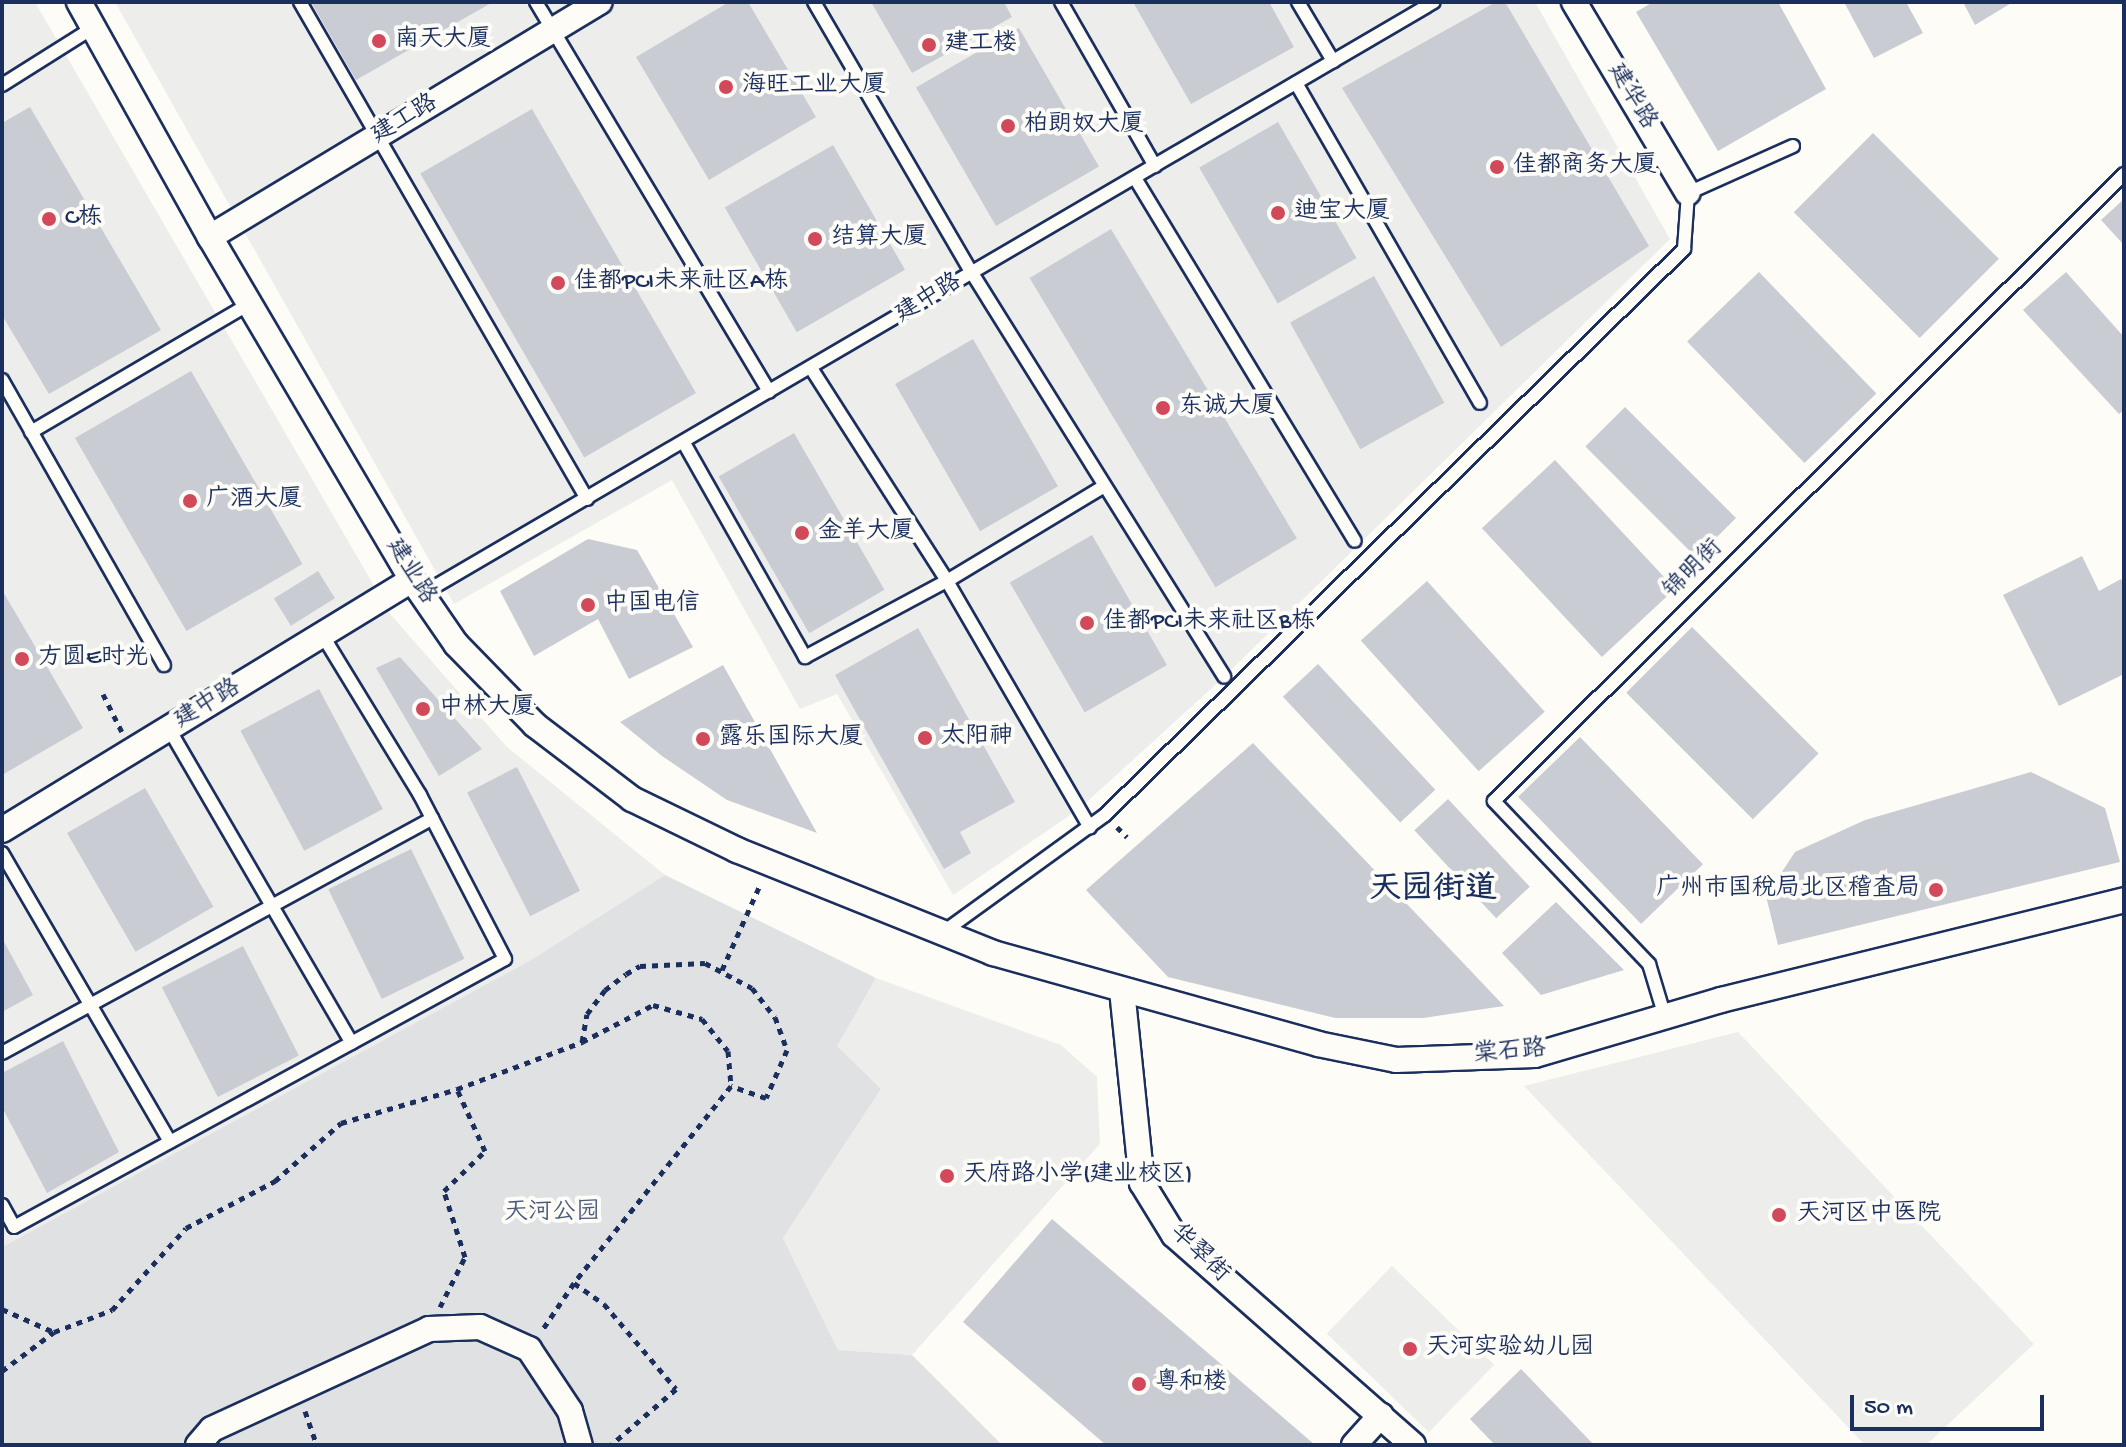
<!DOCTYPE html>
<html>
<head>
<meta charset="utf-8">
<style>
  body { margin:0 }
  #map { position:relative; width:2126px; height:1447px; overflow:hidden; background:#fdfcf7; font-family:"Gochi Hand","LXGW WenKai TC",sans-serif }
  div>[style] { position:absolute }
  [style*='--x'] { left:calc(var(--x)*1px); top:calc(var(--y)*1px); width:calc(var(--w)*1px); rotate:calc(var(--a)*1deg) }
  .built>* { inset:0; background:#edeeec; transform-origin:0 0 }
  .green>* { inset:0; background:#e0e1e3 }
  .building>* { inset:0; background:#c9ccd3; transform-origin:0 0 }
  .path>* { height:5px; margin-top:-2.5px; transform-origin:0; background:repeating-linear-gradient(90deg,#1b2f5e 0 6px,transparent 0 12px) }
  .roads { filter:drop-shadow(2px 0 #1b2f5e) drop-shadow(-2px 0 #1b2f5e) drop-shadow(0 2px #1b2f5e) drop-shadow(0 -2px #1b2f5e) }
  .lane>* { height:12px; margin:-6px; padding:0 6px; transform-origin:6px; border-radius:6px; background:#fdfcf7 }
  .street>* { height:24px; margin:-12px; padding:0 12px; transform-origin:12px; border-radius:12px; background:#fdfcf7 }
  .dots>* { width:22px; height:22px; translate:-50% -50%; box-sizing:border-box; border:4px solid #fdfcf7; border-radius:50% }
  span { translate:-50% -50%; white-space:nowrap; text-align:center; line-height:1.15; -webkit-text-stroke:8px #fdfcf7; paint-order:stroke }
  .poi-label { font-size:24px; color:#1b2f5e }
  .left { translate:0 -50%; text-align:left }
  .right { translate:-100% -50%; text-align:right }
  .street-label { font-size:24px; color:#1b2f5e }
  .park-label { font-size:24px; color:#4c5c7f }
  .district-label { font-size:32px; color:#1b2f5e; font-weight:700 }
  .frame { position:absolute; inset:0; border:4px solid #1b2f5e; pointer-events:none }
  .scale { position:absolute; left:1850px; top:1395px; width:194px; height:36px; box-sizing:border-box; border:4px solid #1b2f5e; border-top:0; padding-left:10px; font-size:24px; line-height:28px; white-space:nowrap; color:#1b2f5e; -webkit-text-stroke:6px #fdfcf7; paint-order:stroke }
</style>
</head>
<body>
<div id="map">
  <div class="built">
    <i style="clip-path:polygon(2px 2px,35px 2px,391px 615px,507px 747px,665px 875px,529px 961px,2px 1247px)"></i>
    <i style="clip-path:polygon(115px 2px,1535px 2px,1670px 239px,1224px 677px,1079px 809px,953px 895px,837px 694px,800px 709px,672px 480px,454px 604px)"></i>
    <i style="clip-path:polygon(876px 978px,1061px 1045px,1097px 1077px,1100px 1144px,912px 1355px,838px 1350px,783px 1238px,881px 1089px,836px 1046px)"></i>
    <i style="clip-path:polygon(1738px 1032px,2034px 1344px,1926px 1445px,1865px 1445px,1524px 1086px)"></i>
    <i style="left:1392px;top:1266px;width:142px;height:94px;rotate:44deg"></i>
  </div>
  <div class="green">
    <i style="clip-path:polygon(665px 875px,876px 978px,837px 1046px,881px 1089px,783px 1238px,838px 1350px,912px 1355px,1002px 1445px,2px 1445px,2px 1247px,529px 961px)"></i>
  </div>
  <div class="building">
    <i style="clip-path:polygon(311px 2px,493px 2px,356px 80px)"></i>
    <i style="clip-path:polygon(729px 2px,748px 2px,816px 117px,709px 180px,636px 57px)"></i>
    <i style="clip-path:polygon(871px 2px,1004px 2px,1012px 17px,912px 73px)"></i>
    <i style="clip-path:polygon(1133px 2px,1269px 2px,1294px 47px,1191px 104px)"></i>
    <i style="clip-path:polygon(1496px 2px,1505px 2px,1649px 246px,1501px 347px,1342px 88px)"></i>
    <i style="clip-path:polygon(1653px 2px,1778px 2px,1826px 89px,1718px 151px,1636px 12px)"></i>
    <i style="clip-path:polygon(1844px 2px,1906px 2px,1923px 33px,1874px 58px)"></i>
    <i style="clip-path:polygon(1963px 2px,2013px 2px,1975px 25px)"></i>
    <i style="left:1019px;top:28px;width:160px;height:119px;rotate:60deg"></i>
    <i style="clip-path:polygon(30px 107px,161px 330px,49px 394px,2px 315px,2px 123px)"></i>
    <i style="left:532px;top:109px;width:328px;height:129px;rotate:60deg"></i>
    <i style="left:1278px;top:122px;width:157px;height:91px;rotate:60deg"></i>
    <i style="left:1873px;top:133px;width:178px;height:112px;rotate:45deg"></i>
    <i style="left:833px;top:145px;width:144px;height:125px;rotate:60deg"></i>
    <i style="clip-path:polygon(2124px 199px,2124px 245px,2101px 220px)"></i>
    <i style="left:1111px;top:229px;width:361px;height:95px;rotate:59deg"></i>
    <i style="left:1759px;top:272px;width:169px;height:100px;rotate:46deg"></i>
    <i style="clip-path:polygon(2066px 272px,2124px 337px,2124px 410px,2119px 414px,2023px 310px)"></i>
    <i style="left:1374px;top:276px;width:145px;height:96px;rotate:61deg"></i>
    <i style="left:973px;top:339px;width:170px;height:90px;rotate:60deg"></i>
    <i style="left:191px;top:371px;width:223px;height:134px;rotate:60deg"></i>
    <i style="left:1625px;top:407px;width:157px;height:56px;rotate:45deg"></i>
    <i style="left:794px;top:433px;width:181px;height:87px;rotate:60deg"></i>
    <i style="left:1555px;top:460px;width:176px;height:100px;rotate:47deg"></i>
    <i style="left:1092px;top:535px;width:150px;height:95px;rotate:60deg"></i>
    <i style="clip-path:polygon(588px 539px,637px 550px,693px 647px,629px 679px,598px 619px,534px 656px,500px 591px)"></i>
    <i style="clip-path:polygon(2082px 556px,2099px 591px,2121px 579px,2124px 585px,2124px 674px,2059px 706px,2003px 595px)"></i>
    <i style="left:318px;top:571px;width:32px;height:52px;rotate:58deg"></i>
    <i style="left:1427px;top:581px;width:176px;height:89px;rotate:48deg"></i>
    <i style="clip-path:polygon(2px 590px,83px 728px,2px 775px)"></i>
    <i style="left:1692px;top:627px;width:179px;height:93px;rotate:45deg"></i>
    <i style="clip-path:polygon(918px 628px,1015px 802px,960px 832px,971px 853px,944px 869px,835px 675px)"></i>
    <i style="clip-path:polygon(400px 657px,482px 749px,439px 776px,376px 668px)"></i>
    <i style="left:1318px;top:664px;width:172px;height:48px;rotate:47deg"></i>
    <i style="clip-path:polygon(723px 665px,817px 833px,727px 800px,662px 756px,620px 722px)"></i>
    <i style="left:319px;top:689px;width:136px;height:89px;rotate:62deg"></i>
    <i style="left:1580px;top:737px;width:177px;height:86px;rotate:46deg"></i>
    <i style="clip-path:polygon(1253px 743px,1469px 969px,1504px 1006px,1423px 1018px,1335px 1018px,1168px 977px,1086px 890px)"></i>
    <i style="left:517px;top:767px;width:139px;height:56px;rotate:63deg"></i>
    <i style="clip-path:polygon(2031px 772px,2105px 808px,2120px 862px,1778px 945px,1766px 896px,1795px 852px,1865px 820px)"></i>
    <i style="left:145px;top:788px;width:137px;height:90px;rotate:60deg"></i>
    <i style="left:1448px;top:799px;width:120px;height:46px;rotate:47deg"></i>
    <i style="left:411px;top:849px;width:122px;height:92px;rotate:64deg"></i>
    <i style="clip-path:polygon(1556px 902px,1624px 970px,1541px 995px,1502px 953px)"></i>
    <i style="clip-path:polygon(2px 938px,33px 995px,2px 1012px)"></i>
    <i style="left:243px;top:946px;width:123px;height:91px;rotate:63deg"></i>
    <i style="clip-path:polygon(63px 1041px,119px 1152px,47px 1193px,2px 1107px,2px 1073px)"></i>
    <i style="clip-path:polygon(1052px 1219px,1315px 1445px,1106px 1445px,963px 1322px)"></i>
    <i style="clip-path:polygon(1521px 1369px,1594px 1445px,1495px 1445px,1470px 1419px)"></i>
  </div>
  <div class="path">
    <i style="--x:103;--y:694;--w:42;--a:63.4"></i>
    <i style="--x:1117;--y:827;--w:14;--a:45"></i>
    <i style="--x:722;--y:970;--w:95;--a:-65.9"></i>
    <i style="--x:582;--y:1042;--w:28;--a:-80"></i>
    <i style="--x:587;--y:1014;--w:30;--a:-53"></i>
    <i style="--x:605;--y:990;--w:26;--a:-37"></i>
    <i style="--x:626;--y:974;--w:16;--a:-30"></i>
    <i style="--x:640;--y:966;--w:65;--a:-2.6"></i>
    <i style="--x:705;--y:963;--w:53;--a:28"></i>
    <i style="--x:752;--y:988;--w:37;--a:52"></i>
    <i style="--x:775;--y:1017;--w:35;--a:70"></i>
    <i style="--x:787;--y:1050;--w:52;--a:113.6"></i>
    <i style="--x:766;--y:1098;--w:37;--a:-161"></i>
    <i style="--x:574;--y:1283;--w:37;--a:35"></i>
    <i style="--x:604;--y:1304;--w:111;--a:49.7"></i>
    <i style="--x:676;--y:1389;--w:86;--a:139.3"></i>
    <i style="--x:440;--y:1307;--w:56;--a:-63.4"></i>
    <i style="--x:465;--y:1257;--w:69;--a:-107.7"></i>
    <i style="--x:444;--y:1191;--w:57;--a:-44.3"></i>
    <i style="--x:485;--y:1151;--w:68;--a:-114.3"></i>
    <i style="--x:2;--y:1309;--w:57;--a:23.9"></i>
    <i style="--x:54;--y:1332;--w:62;--a:-20.8"></i>
    <i style="--x:112;--y:1310;--w:110;--a:-47.9"></i>
    <i style="--x:186;--y:1228;--w:101;--a:-27.8"></i>
    <i style="--x:275;--y:1181;--w:88;--a:-41.3"></i>
    <i style="--x:341;--y:1123;--w:121;--a:-16.3"></i>
    <i style="--x:457;--y:1089;--w:134;--a:-20.6"></i>
    <i style="--x:582;--y:1042;--w:80;--a:-27.5"></i>
    <i style="--x:653;--y:1005;--w:51;--a:15.9"></i>
    <i style="--x:702;--y:1019;--w:41;--a:50.9"></i>
    <i style="--x:728;--y:1051;--w:35;--a:85"></i>
    <i style="--x:731;--y:1086;--w:252;--a:128.6"></i>
    <i style="--x:574;--y:1283;--w:59;--a:124"></i>
    <i style="--x:2;--y:1371;--w:65;--a:-36.9"></i>
    <i style="--x:305;--y:1411;--w:36;--a:71"></i>
  </div>
  <div class="roads">
    <div class="lane">
      <i style="--x:300;--y:2;--w:574;--a:60"></i>
      <i style="--x:536;--y:2;--w:454;--a:59.1"></i>
      <i style="--x:814;--y:2;--w:314;--a:59.8"></i>
      <i style="--x:972;--y:273;--w:476;--a:58"></i>
      <i style="--x:1061;--y:2;--w:189;--a:60.2"></i>
      <i style="--x:1298;--y:2;--w:69;--a:59.3"></i>
      <i style="--x:1296;--y:83;--w:369;--a:60.1"></i>
      <i style="--x:2;--y:85;--w:109;--a:-32.2"></i>
      <i style="--x:1135;--y:178;--w:424;--a:58.8"></i>
      <i style="--x:811;--y:368;--w:253;--a:57.4"></i>
      <i style="--x:947;--y:581;--w:285;--a:59.9"></i>
      <i style="--x:2;--y:380;--w:328;--a:60.4"></i>
      <i style="--x:31;--y:432;--w:253;--a:-30.4"></i>
      <i style="--x:684;--y:443;--w:246;--a:60.5"></i>
      <i style="--x:805;--y:657;--w:161;--a:-28.2"></i>
      <i style="--x:947;--y:581;--w:182;--a:-31.1"></i>
      <i style="--x:422;--y:594;--w:1172;--a:-30.33"></i>
      <i style="--x:169;--y:729;--w:363;--a:59.8"></i>
      <i style="--x:2;--y:853;--w:334;--a:59.8"></i>
      <i style="--x:942;--y:933;--w:201;--a:-35.9"></i>
      <i style="--x:1105;--y:815;--w:810;--a:-44.35"></i>
      <i style="--x:1684;--y:249;--w:56;--a:-85.9"></i>
      <i style="--x:1688;--y:193;--w:115;--a:-24.1"></i>
      <i style="--x:1665;--y:1017;--w:55;--a:-106.8"></i>
      <i style="--x:1649;--y:964;--w:225;--a:-133.6"></i>
      <i style="--x:1494;--y:801;--w:889;--a:-44.86"></i>
      <i style="--x:2;--y:1053;--w:490;--a:-28.6"></i>
      <i style="--x:2;--y:1205;--w:25;--a:61"></i>
      <i style="--x:14;--y:1227;--w:559;--a:-28.63"></i>
      <i style="--x:505;--y:959;--w:185;--a:-117.4"></i>
      <i style="--x:420;--y:795;--w:186;--a:-121.4"></i>
    </div>
    <div class="street">
      <i style="--x:79;--y:2;--w:269;--a:60.9"></i>
      <i style="--x:210;--y:237;--w:398;--a:59.5"></i>
      <i style="--x:412;--y:580;--w:78;--a:55.5"></i>
      <i style="--x:456;--y:644;--w:113;--a:45.7"></i>
      <i style="--x:535;--y:725;--w:122;--a:37.3"></i>
      <i style="--x:632;--y:799;--w:117;--a:25.9"></i>
      <i style="--x:737;--y:850;--w:276;--a:21.9"></i>
      <i style="--x:993;--y:953;--w:337;--a:15.6"></i>
      <i style="--x:1318;--y:1044;--w:80;--a:11.6"></i>
      <i style="--x:1396;--y:1060;--w:139;--a:-2.1"></i>
      <i style="--x:1535;--y:1055;--w:194;--a:-16.5"></i>
      <i style="--x:1721;--y:1000;--w:415;--a:-13.9"></i>
      <i style="--x:1574;--y:2;--w:222;--a:59.2"></i>
      <i style="--x:210;--y:237;--w:455;--a:-31.1"></i>
      <i style="--x:2;--y:830;--w:480;--a:-31.4"></i>
      <i style="--x:1122;--y:990;--w:194;--a:84.1"></i>
      <i style="--x:1142;--y:1183;--w:61;--a:58.4"></i>
      <i style="--x:1174;--y:1235;--w:318;--a:41.3"></i>
      <i style="--x:198;--y:1445;--w:21;--a:-49"></i>
      <i style="--x:212;--y:1429;--w:239;--a:-24.7"></i>
      <i style="--x:429;--y:1329;--w:51;--a:-2.2"></i>
      <i style="--x:480;--y:1327;--w:54;--a:24.2"></i>
      <i style="--x:529;--y:1349;--w:74;--a:56.5"></i>
      <i style="--x:570;--y:1411;--w:35;--a:74"></i>
      <i style="--x:1354;--y:1445;--w:40;--a:-48"></i>
    </div>
  </div>
  <div class="dots">
    <i style="left:379px;top:41px;background:#d1495b"></i>
    <i style="left:929px;top:45px;background:#d1495b"></i>
    <i style="left:726px;top:87px;background:#d1495b"></i>
    <i style="left:1008px;top:126px;background:#d1495b"></i>
    <i style="left:1497px;top:167px;background:#d1495b"></i>
    <i style="left:1278px;top:213px;background:#d1495b"></i>
    <i style="left:49px;top:219px;background:#d1495b"></i>
    <i style="left:815px;top:239px;background:#d1495b"></i>
    <i style="left:558px;top:283px;background:#d1495b"></i>
    <i style="left:1163px;top:408px;background:#d1495b"></i>
    <i style="left:190px;top:501px;background:#d1495b"></i>
    <i style="left:802px;top:533px;background:#d1495b"></i>
    <i style="left:588px;top:605px;background:#d1495b"></i>
    <i style="left:1087px;top:623px;background:#d1495b"></i>
    <i style="left:22px;top:659px;background:#d1495b"></i>
    <i style="left:423px;top:709px;background:#d1495b"></i>
    <i style="left:925px;top:738px;background:#d1495b"></i>
    <i style="left:703px;top:739px;background:#d1495b"></i>
    <i style="left:1936px;top:890px;background:#d1495b"></i>
    <i style="left:947px;top:1176px;background:#d1495b"></i>
    <i style="left:1779px;top:1215px;background:#d1495b"></i>
    <i style="left:1410px;top:1349px;background:#d1495b"></i>
    <i style="left:1139px;top:1384px;background:#d1495b"></i>
  </div>
  <div class="poi-label">
    <span class="left" style="left:395px;top:41px">南天大厦</span>
    <span class="left" style="left:945px;top:45px">建工楼</span>
    <span class="left" style="left:742px;top:87px">海旺工业大厦</span>
    <span class="left" style="left:1024px;top:126px">柏朗奴大厦</span>
    <span class="left" style="left:1513px;top:167px">佳都商务大厦</span>
    <span class="left" style="left:1294px;top:213px">迪宝大厦</span>
    <span class="left" style="left:65px;top:219px">C栋</span>
    <span class="left" style="left:831px;top:239px">结算大厦</span>
    <span class="left" style="left:574px;top:283px">佳都PCI未来社区A栋</span>
    <span class="left" style="left:1179px;top:408px">东诚大厦</span>
    <span class="left" style="left:206px;top:501px">广酒大厦</span>
    <span class="left" style="left:818px;top:533px">金羊大厦</span>
    <span class="left" style="left:604px;top:605px">中国电信</span>
    <span class="left" style="left:1103px;top:623px">佳都PCI未来社区B栋</span>
    <span class="left" style="left:38px;top:659px">方圆E时光</span>
    <span class="left" style="left:439px;top:709px">中林大厦</span>
    <span class="left" style="left:941px;top:738px">太阳神</span>
    <span class="left" style="left:719px;top:739px">露乐国际大厦</span>
    <span class="right" style="left:1920px;top:890px">广州市国税局北区稽查局</span>
    <span class="left" style="left:963px;top:1176px">天府路小学(建业校区)</span>
    <span class="left" style="left:1797px;top:1215px">天河区中医院</span>
    <span class="left" style="left:1426px;top:1349px">天河实验幼儿园</span>
    <span class="left" style="left:1155px;top:1384px">粤和楼</span>
  </div>
  <div class="street-label">
    <span style="left:1631px;top:97px;rotate:59deg">建华路</span>
    <span style="left:405px;top:120px;rotate:-31deg">建工路</span>
    <span style="left:929px;top:299px;rotate:-31deg">建中路</span>
    <span style="left:1694px;top:570px;rotate:-45deg">锦明街</span>
    <span style="left:410px;top:572px;rotate:58deg">建业路</span>
    <span style="left:208px;top:705px;rotate:-31deg">建中路</span>
    <span style="left:1510px;top:1053px;rotate:-5deg">棠石路</span>
    <span style="left:1199px;top:1254px;rotate:44deg">华翠街</span>
  </div>
  <div class="park-label">
    <span style="left:552px;top:1214px">天河公园</span>
  </div>
  <div class="district-label">
    <span style="left:1433px;top:891px">天园街道</span>
  </div>
  <div class="frame"></div>
  <div class="scale">50 m</div>
</div>
</body>
</html>
